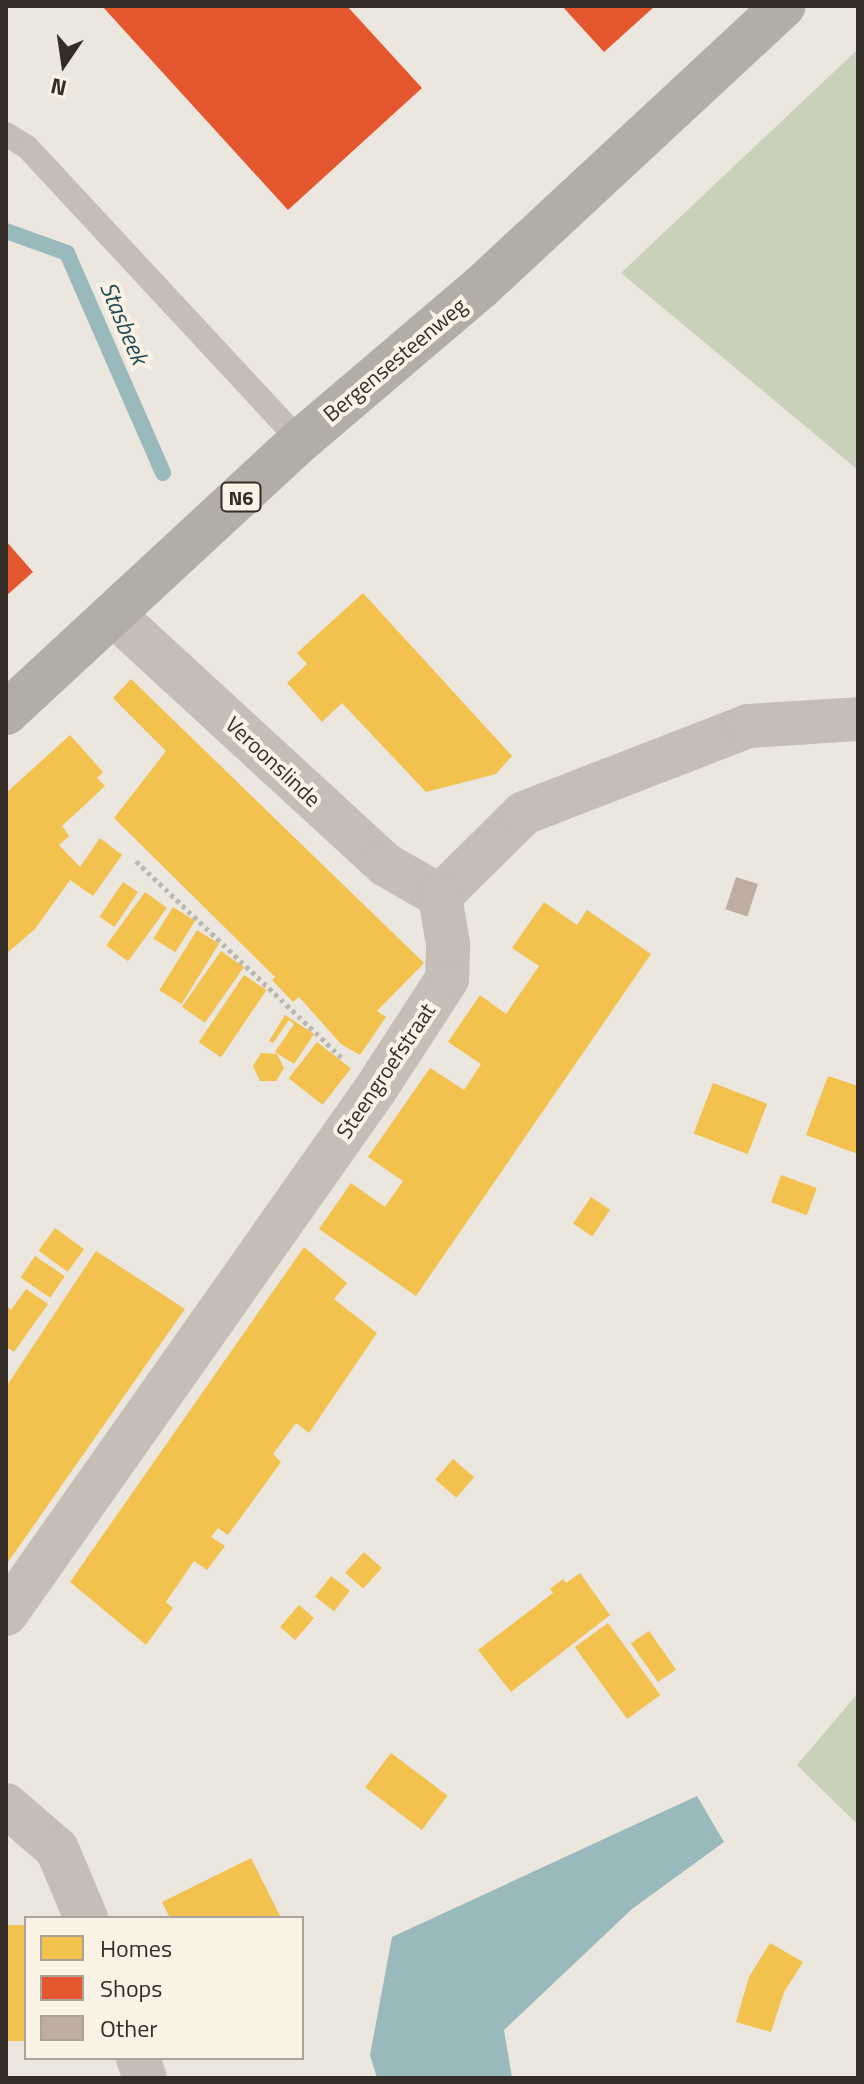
<!DOCTYPE html>
<html>
<head>
<meta charset="utf-8">
<style>
  body { margin:0 }
  #map { position:relative; width:864px; height:2084px; overflow:hidden; background:#ebe7df; font-family:"Titillium Web",sans-serif }
  div>[style] { position:absolute }
  [style*='--x'] { left:calc(var(--x)*1px); top:calc(var(--y)*1px); width:calc(var(--w)*1px); rotate:calc(var(--a)*1deg) }
  .green>* { inset:0; background:#c9d1b8 }
  .water>* { inset:0; background:#9ab9bc }
  .homes>* { inset:0; background:#f2c14e; transform-origin:0 0 }
  .shops>* { inset:0; background:#e4572e }
  .stream>* { height:16px; margin:-8px; padding:0 8px; transform-origin:8px; border-radius:8px; background:#9ab9bc }
  .building>* { inset:0; background:#beada0; transform-origin:0 0 }
  .path>* { height:5px; margin-top:-2.5px; transform-origin:0; background:repeating-linear-gradient(90deg,#bcb7b0 0 4px,transparent 0 8px) }
  .lane>* { height:24px; margin:-12px; padding:0 12px; transform-origin:12px; border-radius:12px; background:#c4beb7 }
  .street>* { height:44px; margin:-22px; padding:0 22px; transform-origin:22px; border-radius:22px; background:#c4beb7 }
  .primary>* { height:44px; margin:-22px; padding:0 22px; transform-origin:22px; border-radius:22px; background:#b2ada7 }
  span { translate:-50% -50%; white-space:nowrap; text-align:center; line-height:1.15; -webkit-text-stroke:8px #f9f2e5; paint-order:stroke }
  .shield-label span { padding:2px 6px; background:#f9f2e5; border:2px solid; border-radius:6px; -webkit-text-stroke-width:0 }
  .shield-label { font-size:20px; color:#342c26; font-weight:700 }
  .street-label { font-size:22px; color:#342c26 }
  .water-label { font-size:24px; color:#1d4a55; font-style:italic }
  .frame { position:absolute; inset:0; border:8px solid #342c26; pointer-events:none }
  .legend { position:absolute; left:24px; top:1916px; width:280px; height:144px; box-sizing:border-box; background:#f9f2e5; border:2px solid #aaa399; margin:0; padding:10px 14px; list-style:none; font-size:24px; color:#342c26 }
  .legend li { display:flex; align-items:center; gap:16px; height:40px }
  .legend b { width:40px; border:2px solid #aaa399 }
  .north { position:absolute; left:24px; top:24px; width:80px; height:80px; -webkit-text-stroke:6px #f9f2e5; paint-order:stroke; rotate:193deg; font-size:22px; font-weight:700; line-height:32px; text-align:center; color:#342c26 }
  .north::after { content:''; display:block; margin:auto; width:28px; height:36px; background:#342c26; clip-path:polygon(50% 0,100% 100%,50% 72%,0 100%) }
</style>
</head>
<body>
<div id="map">
  <div class="green">
    <i style="clip-path:polygon(858px 49px,858px 470px,621px 273px)"></i>
    <i style="clip-path:polygon(858px 1693px,858px 1825px,797px 1765px)"></i>
  </div>
  <div class="water">
    <i style="clip-path:polygon(697px 1796px,724px 1842px,632px 1909px,504px 2030px,512px 2078px,377px 2078px,370px 2055px,392px 1937px)"></i>
  </div>
  <div class="homes">
    <i style="clip-path:polygon(363px 593px,512px 756px,496px 774px,426px 792px,342px 703px,322px 722px,287px 683px,307px 664px,297px 653px)"></i>
    <i style="clip-path:polygon(131px 679px,424px 963px,377px 1011px,386px 1017px,360px 1055px,341px 1044px,299px 997px,293px 1002px,272px 980px,275px 977px,114px 818px,166px 751px,113px 698px)"></i>
    <i style="clip-path:polygon(70px 735px,103px 772px,97px 778px,105px 786px,62px 826px,69px 836px,59px 845px,80px 867px,100px 838px,122px 855px,93px 896px,70px 880px,35px 929px,6px 954px,6px 793px)"></i>
    <i style="left:123px;top:882px;width:18px;height:42px;rotate:34deg"></i>
    <i style="left:145px;top:892px;width:27px;height:66px;rotate:36deg"></i>
    <i style="clip-path:polygon(544px 902px,577px 925px,587px 910px,651px 954px,416px 1296px,319px 1229px,351px 1183px,385px 1207px,403px 1181px,368px 1157px,430px 1068px,464px 1090px,472px 1078px,481px 1064px,448px 1042px,480px 995px,506px 1014px,539px 966px,512px 948px)"></i>
    <i style="left:173px;top:907px;width:26px;height:37px;rotate:32deg"></i>
    <i style="left:197px;top:930px;width:26px;height:71px;rotate:32deg"></i>
    <i style="left:221px;top:951px;width:28px;height:68px;rotate:35deg"></i>
    <i style="left:244px;top:975px;width:27px;height:81px;rotate:34deg"></i>
    <i style="clip-path:polygon(285px 1015px,314px 1034px,294px 1064px,275px 1052px,294px 1024px,289px 1020px,273px 1043px,269px 1041px)"></i>
    <i style="left:317px;top:1042px;width:43px;height:46px;rotate:38deg"></i>
    <i style="clip-path:polygon(261px 1053px,277px 1054px,284px 1068px,276px 1081px,260px 1081px,253px 1066px)"></i>
    <i style="clip-path:polygon(828px 1076px,858px 1086px,858px 1154px,806px 1135px)"></i>
    <i style="left:713px;top:1083px;width:58px;height:54px;rotate:21deg"></i>
    <i style="left:781px;top:1175px;width:38px;height:29px;rotate:20deg"></i>
    <i style="left:591px;top:1197px;width:23px;height:32px;rotate:34deg"></i>
    <i style="left:55px;top:1228px;width:36px;height:28px;rotate:36deg"></i>
    <i style="clip-path:polygon(304px 1247px,347px 1283px,334px 1299px,377px 1333px,309px 1433px,296px 1423px,273px 1454px,281px 1462px,228px 1535px,218px 1528px,211px 1537px,225px 1546px,207px 1570px,194px 1561px,166px 1602px,173px 1608px,146px 1645px,70px 1582px)"></i>
    <i style="clip-path:polygon(96px 1251px,185px 1309px,6px 1565px,6px 1387px)"></i>
    <i style="left:35px;top:1256px;width:36px;height:26px;rotate:34deg"></i>
    <i style="clip-path:polygon(26px 1289px,48px 1304px,14px 1352px,6px 1347px,6px 1306px,11px 1310px)"></i>
    <i style="left:453px;top:1459px;width:28px;height:27px;rotate:41deg"></i>
    <i style="left:364px;top:1552px;width:24px;height:28px;rotate:42deg"></i>
    <i style="clip-path:polygon(580px 1573px,610px 1615px,511px 1692px,478px 1650px,553px 1593px,550px 1589px,563px 1579px,566px 1583px)"></i>
    <i style="left:331px;top:1576px;width:24px;height:26px;rotate:38deg"></i>
    <i style="left:299px;top:1605px;width:20px;height:29px;rotate:41deg"></i>
    <i style="left:608px;top:1623px;width:89px;height:41px;rotate:54deg"></i>
    <i style="left:649px;top:1631px;width:47px;height:22px;rotate:55deg"></i>
    <i style="left:391px;top:1753px;width:71px;height:43px;rotate:37deg"></i>
    <i style="clip-path:polygon(251px 1858px,281px 1918px,170px 1918px,162px 1902px)"></i>
    <i style="left:26px;top:1925px;width:116px;height:22px;rotate:90deg"></i>
    <i style="clip-path:polygon(770px 1943px,803px 1962px,784px 1992px,771px 2032px,736px 2022px,749px 1977px)"></i>
  </div>
  <div class="shops">
    <i style="clip-path:polygon(102px 6px,347px 6px,422px 88px,288px 210px)"></i>
    <i style="clip-path:polygon(562px 6px,655px 6px,604px 52px)"></i>
    <i style="clip-path:polygon(6px 541px,33px 572px,6px 596px)"></i>
  </div>
  <div class="stream">
    <i style="--x:6;--y:231;--w:65;--a:19.8"></i>
    <i style="--x:67;--y:253;--w:240;--a:66.4"></i>
  </div>
  <div class="building">
    <i style="left:736px;top:877px;width:23px;height:34px;rotate:18deg"></i>
  </div>
  <div class="path">
    <i style="--x:136;--y:861;--w:284;--a:43.7"></i>
  </div>
  <div class="lane">
    <i style="--x:6;--y:134;--w:25;--a:32"></i>
    <i style="--x:27;--y:147;--w:401;--a:47.1"></i>
  </div>
  <div class="street">
    <i style="--x:115;--y:616;--w:368;--a:42.6"></i>
    <i style="--x:386;--y:865;--w:62;--a:29.9"></i>
    <i style="--x:440;--y:896;--w:118;--a:-44.7"></i>
    <i style="--x:524;--y:813;--w:240;--a:-21.2"></i>
    <i style="--x:748;--y:726;--w:110;--a:-3.6"></i>
    <i style="--x:6;--y:1614;--w:641;--a:-54.85"></i>
    <i style="--x:375;--y:1090;--w:132;--a:-57"></i>
    <i style="--x:447;--y:979;--w:35;--a:-88"></i>
    <i style="--x:448;--y:944;--w:49;--a:-99.5"></i>
    <i style="--x:6;--y:1805;--w:67;--a:40.8"></i>
    <i style="--x:57;--y:1849;--w:75;--a:67.2"></i>
    <i style="--x:138;--y:2058;--w:21;--a:71"></i>
  </div>
  <div class="primary">
    <i style="--x:6;--y:713;--w:401;--a:-42.8"></i>
    <i style="--x:300;--y:441;--w:238;--a:-40.4"></i>
    <i style="--x:481;--y:287;--w:413;--a:-42.9"></i>
  </div>
  <div class="shield-label">
    <span style="left:241px;top:497px">N6</span>
  </div>
  <div class="street-label">
    <span style="left:395px;top:360px;rotate:-40deg">Bergensesteenweg</span>
    <span style="left:273px;top:762px;rotate:43deg">Veroonslinde</span>
    <span style="left:386px;top:1071px;rotate:-56deg">Steengroefstraat</span>
  </div>
  <div class="water-label">
    <span style="left:124px;top:323px;rotate:67deg">Stasbeek</span>
  </div>
  <div class="frame"></div>
  <ul class="legend">
  <li><b style="height:22px;background:#f2c14e"></b>Homes</li>
  <li><b style="height:22px;background:#e4572e"></b>Shops</li>
  <li><b style="height:22px;background:#beada0"></b>Other</li>
  </ul>
  <div class="north">N</div>
</div>
</body>
</html>
